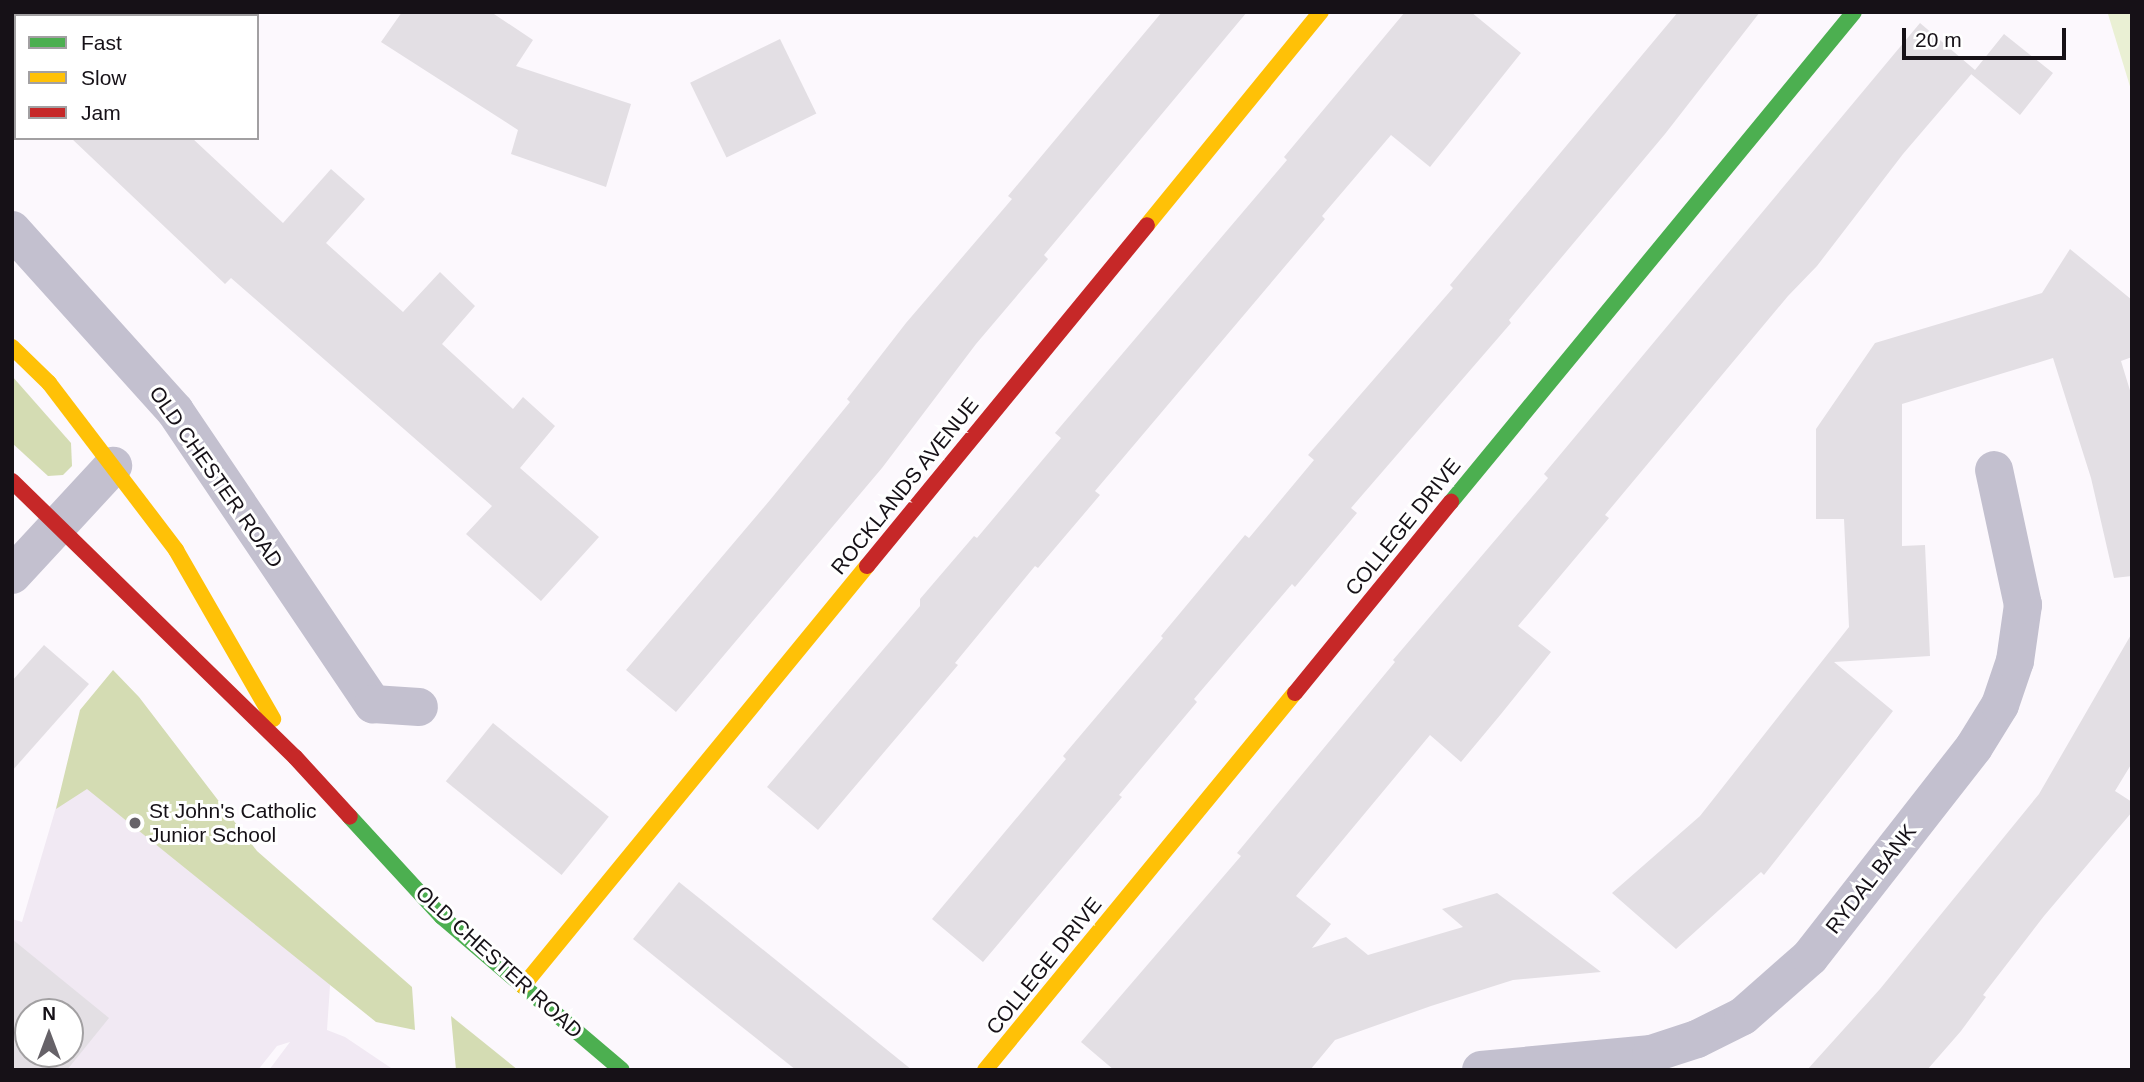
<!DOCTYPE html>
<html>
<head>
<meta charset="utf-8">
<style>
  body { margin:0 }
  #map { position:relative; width:2144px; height:1082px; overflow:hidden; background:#fcf8fd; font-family:Helvetica,sans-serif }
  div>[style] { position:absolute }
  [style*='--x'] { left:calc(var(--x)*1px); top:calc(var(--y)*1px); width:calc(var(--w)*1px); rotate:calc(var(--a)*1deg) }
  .built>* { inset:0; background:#f1e9f3 }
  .green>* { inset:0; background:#eaf0d4 }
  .forest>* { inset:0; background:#d4dcb3 }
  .building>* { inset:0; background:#e3dfe4; transform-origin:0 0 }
  .street>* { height:38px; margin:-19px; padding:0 19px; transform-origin:19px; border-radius:19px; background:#c3c0cf }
  .fast>* { height:16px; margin:-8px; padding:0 8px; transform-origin:8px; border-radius:8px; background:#4caf50 }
  .slow>* { height:16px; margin:-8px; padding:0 8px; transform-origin:8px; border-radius:8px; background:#ffc107 }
  .jam>* { height:16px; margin:-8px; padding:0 8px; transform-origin:8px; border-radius:8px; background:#c62828 }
  .dots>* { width:19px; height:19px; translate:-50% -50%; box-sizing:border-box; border:4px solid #fff; border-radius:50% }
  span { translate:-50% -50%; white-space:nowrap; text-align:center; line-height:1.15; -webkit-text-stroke:6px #fff; paint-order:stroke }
  .street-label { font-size:21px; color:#161117 }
  .poi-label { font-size:21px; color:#161117 }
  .left { translate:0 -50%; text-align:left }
  .frame { position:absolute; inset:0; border:14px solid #161117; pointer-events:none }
  .legend { position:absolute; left:14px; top:14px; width:245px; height:126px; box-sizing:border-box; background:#fff; border:2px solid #a2a0a2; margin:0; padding:9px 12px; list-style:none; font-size:21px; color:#161117 }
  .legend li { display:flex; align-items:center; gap:14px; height:35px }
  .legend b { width:35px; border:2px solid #a2a0a2 }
  .north { position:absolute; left:14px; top:998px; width:70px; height:70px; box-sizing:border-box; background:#fff; border:2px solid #a2a0a2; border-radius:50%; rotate:0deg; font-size:19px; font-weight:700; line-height:28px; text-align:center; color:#161117 }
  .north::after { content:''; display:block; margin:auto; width:24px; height:32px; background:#666268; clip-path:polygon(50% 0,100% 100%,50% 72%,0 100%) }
  .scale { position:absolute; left:1902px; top:28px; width:164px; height:32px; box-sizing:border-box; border:4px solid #161117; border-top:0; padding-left:9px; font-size:21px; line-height:24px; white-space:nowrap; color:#161117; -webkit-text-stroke:5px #fff; paint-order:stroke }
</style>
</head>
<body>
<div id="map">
  <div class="built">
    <i style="clip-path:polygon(evenodd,82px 720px,332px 957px,327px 1030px,345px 1037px,394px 1070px,269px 1070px,290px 1042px,277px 1046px,258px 1070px,12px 1070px,12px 919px,22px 922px,82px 720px,28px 1012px,70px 1012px,70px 1054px,28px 1054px,28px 1012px)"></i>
  </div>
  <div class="green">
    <i style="clip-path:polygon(2109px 12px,2132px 12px,2132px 93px,2108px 14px)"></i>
  </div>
  <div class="forest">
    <i style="clip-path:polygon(12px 376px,71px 443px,72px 466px,63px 475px,48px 476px,12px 443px)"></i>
    <i style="clip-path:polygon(113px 670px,139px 697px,257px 851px,412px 987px,415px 1030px,376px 1022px,87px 789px,56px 809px,80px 710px)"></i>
    <i style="clip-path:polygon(451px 1016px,518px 1070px,456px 1070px)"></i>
  </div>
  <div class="building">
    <i style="clip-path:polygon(402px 12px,491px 12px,533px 40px,516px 66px,631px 104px,606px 187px,511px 154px,518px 130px,381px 42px)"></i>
    <i style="clip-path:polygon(1162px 12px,1247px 12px,1044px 255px,1048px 259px,976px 344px,882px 468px,676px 712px,626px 670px,770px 500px,850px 402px,847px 399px,906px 323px,1012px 199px,1008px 196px)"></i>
    <i style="clip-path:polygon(1405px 12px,1471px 12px,1521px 53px,1430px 167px,1391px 135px,1322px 216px,1325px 219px,1095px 491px,1100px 495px,1038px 568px,1035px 566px,955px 663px,958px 665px,818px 830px,767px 787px,920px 606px,920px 599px,974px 536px,977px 538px,1061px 438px,1055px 433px,1287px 160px,1284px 157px)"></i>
    <i style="clip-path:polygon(1678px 12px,1760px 12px,1665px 134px,1509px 320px,1511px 323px,1351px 508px,1357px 513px,1295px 587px,1292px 584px,1194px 699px,1197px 702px,1119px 795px,1122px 797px,983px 962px,932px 919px,1066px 759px,1063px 756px,1163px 638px,1161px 636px,1245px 535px,1249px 538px,1314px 460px,1308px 455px,1453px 288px,1450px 285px)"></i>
    <i style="clip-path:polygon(1920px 23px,1975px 70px,2004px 34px,2053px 73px,2020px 115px,1971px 74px,1974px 71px,1903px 154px,1817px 266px,1788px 296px,1605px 515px,1609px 518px,1518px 626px,1551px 652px,1501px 714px,1461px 762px,1430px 735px,1296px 896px,1331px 924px,1312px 948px,1346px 937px,1368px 955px,1463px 927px,1442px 909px,1497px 893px,1601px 972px,1513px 980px,1431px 1006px,1335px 1040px,1310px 1070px,1114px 1070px,1081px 1042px,1241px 856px,1237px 853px,1395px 662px,1393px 660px,1548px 478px,1544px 474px)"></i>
    <i style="left:780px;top:39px;width:83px;height:100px;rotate:64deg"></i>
    <i style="clip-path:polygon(71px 138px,192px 138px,283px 223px,331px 169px,365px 199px,326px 243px,403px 312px,440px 272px,475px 306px,442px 344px,513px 409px,523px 397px,555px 426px,520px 468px,599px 537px,541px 601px,466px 534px,492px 506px,231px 278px,225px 284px)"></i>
    <i style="clip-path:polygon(2070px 249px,2132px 300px,2132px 357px,2121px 361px,2132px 397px,2132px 576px,2114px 578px,2091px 478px,2053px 358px,1902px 404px,1902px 546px,1925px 545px,1930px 656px,1834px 662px,1893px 711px,1764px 875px,1761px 872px,1676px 949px,1612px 893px,1700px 816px,1849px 627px,1844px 519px,1816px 519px,1816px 429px,1875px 343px,2042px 293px)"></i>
    <i style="clip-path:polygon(2132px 633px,2132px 763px,2115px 791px,2132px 802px,2132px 812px,2044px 916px,1983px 995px,1986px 997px,1961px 1031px,1927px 1070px,1807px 1070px,1880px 989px,2039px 794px)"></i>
    <i style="clip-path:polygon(44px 645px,89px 684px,12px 771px,12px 681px)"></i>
    <i style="left:493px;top:723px;width:149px;height:75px;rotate:39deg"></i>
    <i style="clip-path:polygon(679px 882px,709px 906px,912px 1070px,796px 1070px,712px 1003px,633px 939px)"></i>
    <i style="clip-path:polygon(evenodd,12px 939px,109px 1018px,67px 1070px,12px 1070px,12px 939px,28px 1012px,70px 1012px,70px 1054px,28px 1054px,28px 1012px)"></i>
  </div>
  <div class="street">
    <i style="--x:12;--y:230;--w:244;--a:48"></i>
    <i style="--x:175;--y:411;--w:354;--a:56"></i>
    <i style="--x:373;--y:704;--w:46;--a:3.7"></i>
    <i style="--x:12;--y:575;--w:149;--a:-47.2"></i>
    <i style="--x:1481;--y:1070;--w:171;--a:-5.4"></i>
    <i style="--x:1651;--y:1054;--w:48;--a:-18.1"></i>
    <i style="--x:1697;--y:1039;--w:51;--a:-26.6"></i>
    <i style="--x:1743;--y:1016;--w:89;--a:-41.4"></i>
    <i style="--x:1810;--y:957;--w:266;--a:-52"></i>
    <i style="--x:1974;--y:747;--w:49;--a:-58.2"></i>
    <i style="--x:2000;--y:705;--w:46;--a:-71.2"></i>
    <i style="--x:2015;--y:661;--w:57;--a:-81.9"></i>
    <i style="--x:2023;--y:605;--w:138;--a:-102.1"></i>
  </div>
  <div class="fast">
    <i style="--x:1451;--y:502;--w:634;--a:-50.56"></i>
    <i style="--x:350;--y:817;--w:136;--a:47.4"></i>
    <i style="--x:442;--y:917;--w:236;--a:40.4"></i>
  </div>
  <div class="slow">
    <i style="--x:1147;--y:225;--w:275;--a:-50.8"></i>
    <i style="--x:12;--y:347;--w:52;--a:44.2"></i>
    <i style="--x:49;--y:383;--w:210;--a:52.7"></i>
    <i style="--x:176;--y:550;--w:195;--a:60.1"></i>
    <i style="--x:523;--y:986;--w:543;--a:-50.68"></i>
    <i style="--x:985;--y:1070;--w:488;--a:-50.6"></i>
  </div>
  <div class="jam">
    <i style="--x:12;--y:481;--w:395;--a:44.3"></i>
    <i style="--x:295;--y:757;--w:81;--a:47.5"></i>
    <i style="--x:867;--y:566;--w:441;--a:-50.6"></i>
    <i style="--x:1295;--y:693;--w:247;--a:-50.8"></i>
  </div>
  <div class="dots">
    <i style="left:135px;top:823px;background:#666268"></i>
  </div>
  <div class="street-label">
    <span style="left:216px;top:477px;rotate:55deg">OLD CHESTER ROAD</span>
    <span style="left:905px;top:486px;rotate:-51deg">ROCKLANDS AVENUE</span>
    <span style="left:1403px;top:527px;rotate:-51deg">COLLEGE DRIVE</span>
    <span style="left:1871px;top:879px;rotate:-52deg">RYDAL BANK</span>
    <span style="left:499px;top:962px;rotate:42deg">OLD CHESTER ROAD</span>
    <span style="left:1044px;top:966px;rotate:-51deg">COLLEGE DRIVE</span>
  </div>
  <div class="poi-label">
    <span class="left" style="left:149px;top:823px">St John's Catholic<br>Junior School</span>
  </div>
  <div class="frame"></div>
  <ul class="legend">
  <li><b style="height:9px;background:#4caf50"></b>Fast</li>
  <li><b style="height:9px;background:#ffc107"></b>Slow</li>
  <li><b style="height:9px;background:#c62828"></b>Jam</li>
  </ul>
  <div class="north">N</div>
  <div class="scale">20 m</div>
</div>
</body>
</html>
